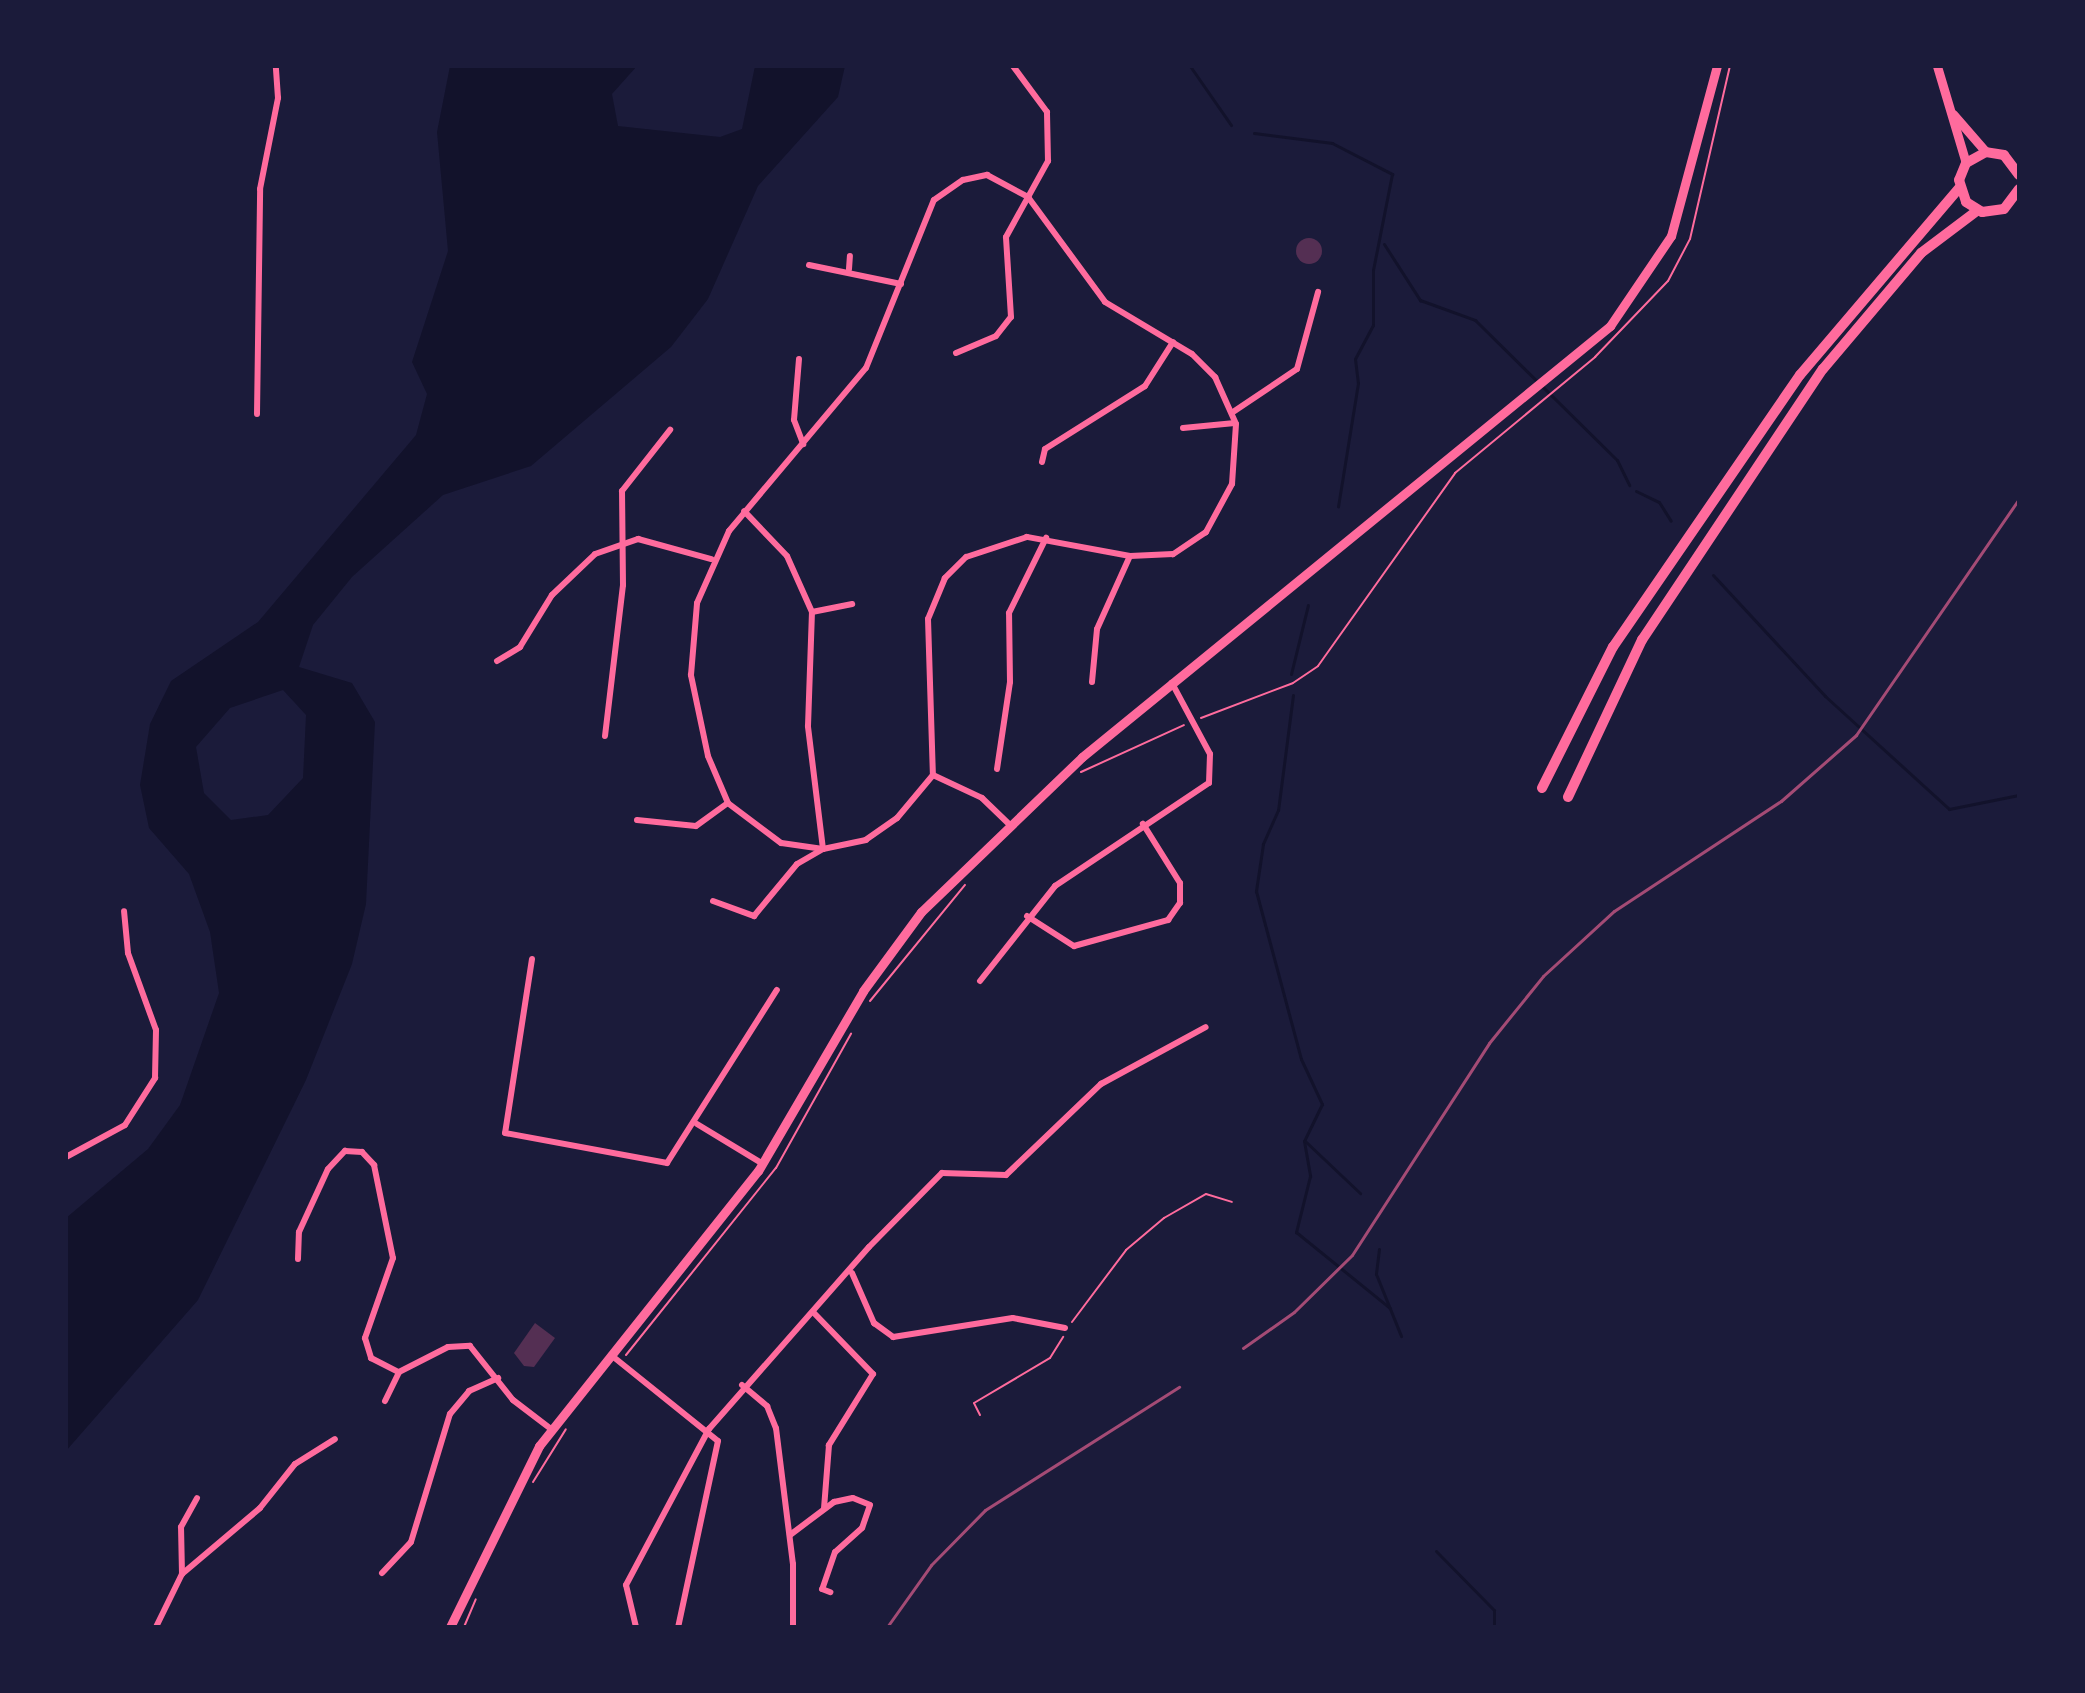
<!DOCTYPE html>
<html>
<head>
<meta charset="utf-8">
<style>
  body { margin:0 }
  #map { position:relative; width:2085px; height:1693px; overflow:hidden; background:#1b1b3a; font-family:"Noto Serif",serif }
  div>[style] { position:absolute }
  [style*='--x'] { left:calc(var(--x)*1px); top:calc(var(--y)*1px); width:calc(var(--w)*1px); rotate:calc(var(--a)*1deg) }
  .water>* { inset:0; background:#12122b }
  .stream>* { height:3px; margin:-1.5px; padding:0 1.5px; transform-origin:1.5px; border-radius:1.5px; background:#12122b }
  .building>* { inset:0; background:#542f53 }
  .round { border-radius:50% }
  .path>* { height:2px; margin:-1px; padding:0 1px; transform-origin:1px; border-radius:1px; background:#ff6b9d }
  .minor>* { height:6px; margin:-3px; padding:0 3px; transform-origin:3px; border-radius:3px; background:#ff6b9d }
  .secondary>* { height:9px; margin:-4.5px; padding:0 4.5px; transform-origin:4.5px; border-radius:4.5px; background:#ff6b9d }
  .trunk>* { height:10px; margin:-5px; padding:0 5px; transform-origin:5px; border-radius:5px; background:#ff6b9d }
  .rail>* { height:3px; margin:-1.5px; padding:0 1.5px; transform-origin:1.5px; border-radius:1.5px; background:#a44b75 }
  span { translate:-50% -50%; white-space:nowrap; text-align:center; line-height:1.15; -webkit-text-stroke:7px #1b1b3a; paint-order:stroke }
  .frame { position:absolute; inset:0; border:68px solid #1b1b3a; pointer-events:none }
</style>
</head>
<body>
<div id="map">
  <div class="water">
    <i style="clip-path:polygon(evenodd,450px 66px,637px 66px,612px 94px,618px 126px,720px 137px,742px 129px,755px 66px,845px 66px,838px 97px,758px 186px,708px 299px,671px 347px,531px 466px,443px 495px,352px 577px,313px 625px,299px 667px,352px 683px,375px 722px,366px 904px,352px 964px,306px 1080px,198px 1300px,66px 1451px,66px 1218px,148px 1149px,180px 1105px,219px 993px,210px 932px,189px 874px,149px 828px,140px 785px,150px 724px,171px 681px,258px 622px,416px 435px,427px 394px,412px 362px,448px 251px,437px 132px,450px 66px,283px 690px,306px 715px,303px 778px,268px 815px,231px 820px,204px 793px,196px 747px,230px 708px,283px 690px)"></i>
  </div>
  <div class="stream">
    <i style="--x:1190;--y:66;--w:72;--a:55.2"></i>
    <i style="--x:1254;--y:133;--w:79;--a:7.3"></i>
    <i style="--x:1332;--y:143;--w:68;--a:27.3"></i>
    <i style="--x:1392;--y:174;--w:98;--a:101.2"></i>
    <i style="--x:1373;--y:270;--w:55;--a:90"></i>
    <i style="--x:1373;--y:325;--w:38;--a:118"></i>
    <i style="--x:1355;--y:359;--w:24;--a:83"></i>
    <i style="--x:1358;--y:383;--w:125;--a:99.2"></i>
    <i style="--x:1384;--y:244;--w:67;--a:57.3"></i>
    <i style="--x:1420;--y:300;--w:59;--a:20"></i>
    <i style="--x:1475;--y:320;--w:199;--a:44.6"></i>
    <i style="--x:1617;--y:460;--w:28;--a:64"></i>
    <i style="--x:1636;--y:491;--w:25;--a:26"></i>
    <i style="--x:1659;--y:502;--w:22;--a:58"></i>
    <i style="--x:1713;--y:575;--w:165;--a:47.2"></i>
    <i style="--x:1825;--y:696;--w:168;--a:42.3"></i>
    <i style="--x:1949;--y:809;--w:71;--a:-11.3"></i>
    <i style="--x:1291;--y:674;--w:71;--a:-76.2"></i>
    <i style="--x:1293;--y:695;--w:116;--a:97.4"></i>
    <i style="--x:1278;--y:810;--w:37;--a:114"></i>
    <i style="--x:1263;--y:844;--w:48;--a:98.5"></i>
    <i style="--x:1256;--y:891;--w:174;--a:75"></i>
    <i style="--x:1301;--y:1059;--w:50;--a:65"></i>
    <i style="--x:1322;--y:1104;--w:41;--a:115.9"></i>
    <i style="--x:1304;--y:1141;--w:36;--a:80"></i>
    <i style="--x:1310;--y:1176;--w:58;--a:104"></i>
    <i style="--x:1296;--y:1232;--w:121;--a:39"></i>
    <i style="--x:1305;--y:1141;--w:76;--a:43.4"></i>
    <i style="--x:1379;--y:1249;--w:25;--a:97"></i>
    <i style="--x:1376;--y:1274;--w:67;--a:68"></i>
    <i style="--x:1436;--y:1551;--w:83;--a:45.5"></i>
    <i style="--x:1494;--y:1610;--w:17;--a:90"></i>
  </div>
  <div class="building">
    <i class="round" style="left:1296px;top:238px;width:26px;height:26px"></i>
    <i style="clip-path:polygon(535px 1323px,555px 1338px,534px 1367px,524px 1366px,514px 1353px)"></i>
  </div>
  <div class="path">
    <i style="--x:1201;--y:718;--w:98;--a:-20.8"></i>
    <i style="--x:1293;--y:683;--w:30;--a:-34"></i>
    <i style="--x:1318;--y:666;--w:237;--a:-54.6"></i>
    <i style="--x:1455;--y:473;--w:182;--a:-39.6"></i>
    <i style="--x:1595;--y:357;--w:105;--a:-46.2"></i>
    <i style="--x:1668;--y:281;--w:47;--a:-62.4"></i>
    <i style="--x:1690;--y:239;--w:178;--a:-77"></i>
    <i style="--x:1081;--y:772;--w:113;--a:-24.5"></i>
    <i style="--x:870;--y:1001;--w:150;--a:-50.7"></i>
    <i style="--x:1072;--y:1322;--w:90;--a:-53.1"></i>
    <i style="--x:1126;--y:1250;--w:50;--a:-40.1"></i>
    <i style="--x:1164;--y:1218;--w:48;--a:-29.7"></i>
    <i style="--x:1206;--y:1194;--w:27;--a:17"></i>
    <i style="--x:626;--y:1355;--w:240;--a:-51.3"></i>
    <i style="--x:776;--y:1168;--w:154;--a:-60.8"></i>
    <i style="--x:980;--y:1415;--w:13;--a:-117"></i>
    <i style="--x:974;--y:1403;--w:88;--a:-30.6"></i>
    <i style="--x:1050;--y:1358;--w:25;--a:-58"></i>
    <i style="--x:533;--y:1482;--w:62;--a:-58.1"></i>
    <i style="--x:464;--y:1627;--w:30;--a:-67"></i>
  </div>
  <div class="minor">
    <i style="--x:987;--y:175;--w:47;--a:28.2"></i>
    <i style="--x:1028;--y:197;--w:130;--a:53.7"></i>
    <i style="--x:1105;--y:302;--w:101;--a:30.9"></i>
    <i style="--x:1192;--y:354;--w:33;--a:45"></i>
    <i style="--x:1215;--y:377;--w:51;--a:65.9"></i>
    <i style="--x:1236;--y:424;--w:60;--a:93.8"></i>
    <i style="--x:1232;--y:484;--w:55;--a:118.4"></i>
    <i style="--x:1206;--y:532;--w:40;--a:146"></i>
    <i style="--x:1173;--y:554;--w:43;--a:177.3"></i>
    <i style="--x:1130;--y:556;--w:105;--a:-169.5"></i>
    <i style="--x:1027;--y:537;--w:64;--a:161.8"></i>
    <i style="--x:966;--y:557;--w:30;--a:135"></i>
    <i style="--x:945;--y:578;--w:44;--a:112.5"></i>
    <i style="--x:928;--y:619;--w:156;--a:88.2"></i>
    <i style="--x:933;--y:775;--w:56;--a:129.9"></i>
    <i style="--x:897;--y:818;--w:38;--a:145"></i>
    <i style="--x:866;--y:840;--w:44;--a:168.2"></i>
    <i style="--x:823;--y:849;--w:42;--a:-171.9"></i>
    <i style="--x:781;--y:843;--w:66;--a:-143"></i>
    <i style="--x:728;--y:803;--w:51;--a:-113.1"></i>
    <i style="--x:708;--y:756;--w:83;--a:-101.9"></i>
    <i style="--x:691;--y:675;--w:72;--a:-85.2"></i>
    <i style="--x:697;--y:603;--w:79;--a:-66"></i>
    <i style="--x:729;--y:531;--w:213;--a:-50"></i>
    <i style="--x:866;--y:368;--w:181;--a:-68"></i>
    <i style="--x:934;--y:200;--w:35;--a:-35"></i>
    <i style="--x:963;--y:180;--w:25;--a:-12"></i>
    <i style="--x:809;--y:265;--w:94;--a:11.7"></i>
    <i style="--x:849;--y:269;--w:13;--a:-86"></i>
    <i style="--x:956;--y:353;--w:43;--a:-23"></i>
    <i style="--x:996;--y:336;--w:24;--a:-52"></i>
    <i style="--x:1011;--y:317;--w:80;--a:-93.6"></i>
    <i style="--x:1006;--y:237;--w:87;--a:-61.1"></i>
    <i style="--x:1048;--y:161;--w:49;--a:-91.2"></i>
    <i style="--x:1047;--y:112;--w:57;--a:-126.5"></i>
    <i style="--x:799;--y:359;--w:61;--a:94.7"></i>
    <i style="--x:794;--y:420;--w:26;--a:69"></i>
    <i style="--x:1233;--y:412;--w:77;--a:-33.9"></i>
    <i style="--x:1297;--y:369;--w:80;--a:-74.7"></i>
    <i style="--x:257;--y:414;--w:225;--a:-89.2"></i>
    <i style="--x:260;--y:189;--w:93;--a:-78.8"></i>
    <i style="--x:278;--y:98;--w:32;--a:-94"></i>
    <i style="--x:1183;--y:428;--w:52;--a:-5.5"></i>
    <i style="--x:1042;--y:462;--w:13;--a:-77"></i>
    <i style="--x:1045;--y:449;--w:118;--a:-32.2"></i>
    <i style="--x:1145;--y:386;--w:52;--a:-57.5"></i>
    <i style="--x:812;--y:612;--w:41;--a:-11.3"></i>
    <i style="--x:497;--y:661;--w:27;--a:-31"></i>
    <i style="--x:520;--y:647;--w:61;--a:-58.4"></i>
    <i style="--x:552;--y:595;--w:59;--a:-43.6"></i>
    <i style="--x:595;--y:554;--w:46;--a:-19.2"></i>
    <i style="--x:638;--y:539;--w:76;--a:15.3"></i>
    <i style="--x:1092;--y:682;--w:53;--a:-84.6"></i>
    <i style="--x:1097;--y:629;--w:80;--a:-65.7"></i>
    <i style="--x:605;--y:736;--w:152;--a:-83.2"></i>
    <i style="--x:623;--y:585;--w:94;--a:-90.6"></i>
    <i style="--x:622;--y:491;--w:78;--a:-51.8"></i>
    <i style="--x:997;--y:769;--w:88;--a:-81.5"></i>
    <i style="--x:1010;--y:682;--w:69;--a:-90.8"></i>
    <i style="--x:1009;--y:613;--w:84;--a:-63.7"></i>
    <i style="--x:933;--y:775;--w:54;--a:25.1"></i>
    <i style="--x:982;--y:798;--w:36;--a:44"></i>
    <i style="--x:637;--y:820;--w:59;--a:5.8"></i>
    <i style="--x:696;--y:826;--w:39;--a:-36"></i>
    <i style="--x:713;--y:901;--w:44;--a:20.1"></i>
    <i style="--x:754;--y:916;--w:67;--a:-50.4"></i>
    <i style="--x:797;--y:864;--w:30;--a:-30"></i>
    <i style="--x:823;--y:849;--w:124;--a:-97"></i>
    <i style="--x:808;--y:726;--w:114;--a:-88"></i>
    <i style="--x:812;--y:612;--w:61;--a:-114.1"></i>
    <i style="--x:787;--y:556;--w:62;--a:-133.7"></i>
    <i style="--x:1027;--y:916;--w:56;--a:32.6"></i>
    <i style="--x:1074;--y:946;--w:98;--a:-15.5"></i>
    <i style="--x:1168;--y:920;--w:21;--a:-55"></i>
    <i style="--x:1180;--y:903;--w:20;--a:-90"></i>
    <i style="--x:1180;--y:883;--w:70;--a:-122.1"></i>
    <i style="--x:532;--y:959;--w:176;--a:98.8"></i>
    <i style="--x:505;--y:1133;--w:165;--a:10.5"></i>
    <i style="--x:667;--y:1163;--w:205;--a:-57.6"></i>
    <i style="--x:980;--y:981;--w:121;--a:-51.7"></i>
    <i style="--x:1055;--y:886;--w:185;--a:-33.8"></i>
    <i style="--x:1209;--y:783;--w:29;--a:-88"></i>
    <i style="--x:1210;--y:754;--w:81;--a:-118.2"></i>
    <i style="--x:697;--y:1124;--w:77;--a:31.2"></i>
    <i style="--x:66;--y:1157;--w:67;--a:-28.5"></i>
    <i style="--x:125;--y:1125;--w:56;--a:-57.4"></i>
    <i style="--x:155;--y:1078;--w:48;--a:-88.8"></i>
    <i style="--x:156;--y:1030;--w:82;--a:-110"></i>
    <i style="--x:128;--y:953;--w:42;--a:-95.4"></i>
    <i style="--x:298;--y:1259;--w:27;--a:-88"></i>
    <i style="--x:299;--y:1232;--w:69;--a:-65.3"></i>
    <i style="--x:328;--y:1169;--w:25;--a:-47"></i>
    <i style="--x:345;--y:1151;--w:17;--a:3"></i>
    <i style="--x:362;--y:1152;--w:18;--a:47"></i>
    <i style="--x:374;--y:1165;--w:95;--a:78.5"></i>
    <i style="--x:393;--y:1258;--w:85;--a:109.3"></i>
    <i style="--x:365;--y:1338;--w:21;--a:73"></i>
    <i style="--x:371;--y:1358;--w:31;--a:27"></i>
    <i style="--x:399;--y:1372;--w:55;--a:-27"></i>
    <i style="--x:448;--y:1347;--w:22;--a:-3"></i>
    <i style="--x:470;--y:1346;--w:69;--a:51.5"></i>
    <i style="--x:513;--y:1400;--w:48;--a:37.3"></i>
    <i style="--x:852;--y:1273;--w:55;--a:66.3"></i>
    <i style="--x:874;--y:1323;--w:24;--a:36"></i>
    <i style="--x:893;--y:1337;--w:121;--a:-9"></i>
    <i style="--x:1013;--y:1318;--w:53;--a:10.9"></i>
    <i style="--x:814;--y:1313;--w:85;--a:46"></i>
    <i style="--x:873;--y:1374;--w:84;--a:121.8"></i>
    <i style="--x:829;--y:1445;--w:64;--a:94.5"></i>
    <i style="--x:611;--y:1355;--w:137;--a:38.8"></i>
    <i style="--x:718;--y:1441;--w:190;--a:102.1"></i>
    <i style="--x:742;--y:1385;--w:33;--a:40"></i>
    <i style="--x:767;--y:1406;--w:24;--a:68"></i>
    <i style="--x:776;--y:1428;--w:137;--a:82.9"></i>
    <i style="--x:793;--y:1564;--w:63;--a:90"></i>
    <i style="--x:385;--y:1401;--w:32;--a:-64"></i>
    <i style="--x:790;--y:1535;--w:55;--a:-36.9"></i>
    <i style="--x:834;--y:1502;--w:19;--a:-12"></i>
    <i style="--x:853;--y:1498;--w:18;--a:22"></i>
    <i style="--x:870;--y:1505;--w:24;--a:109"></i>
    <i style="--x:862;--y:1528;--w:36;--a:138"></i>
    <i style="--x:835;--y:1552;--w:39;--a:109"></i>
    <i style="--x:822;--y:1589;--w:9;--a:21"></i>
    <i style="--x:382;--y:1573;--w:42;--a:-46.9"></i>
    <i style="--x:411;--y:1542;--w:134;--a:-73.1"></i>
    <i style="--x:450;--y:1414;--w:30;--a:-50"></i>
    <i style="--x:469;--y:1391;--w:32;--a:-24"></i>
    <i style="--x:182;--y:1574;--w:47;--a:-91.2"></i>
    <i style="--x:181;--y:1527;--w:33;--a:-61"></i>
    <i style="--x:156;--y:1627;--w:59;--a:-63.9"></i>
    <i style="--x:182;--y:1574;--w:102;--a:-40.2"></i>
    <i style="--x:260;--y:1508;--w:56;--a:-51.5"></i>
    <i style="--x:295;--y:1464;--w:47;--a:-32"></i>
    <i style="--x:636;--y:1627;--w:43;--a:-103.4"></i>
    <i style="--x:626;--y:1585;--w:177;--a:-62"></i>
    <i style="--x:709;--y:1429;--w:242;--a:-48.7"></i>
    <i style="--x:869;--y:1247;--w:104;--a:-45.4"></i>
    <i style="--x:942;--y:1173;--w:64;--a:1.8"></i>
    <i style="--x:1006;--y:1175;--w:132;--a:-43.8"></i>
    <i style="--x:1101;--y:1084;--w:119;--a:-28.5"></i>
  </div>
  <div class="secondary">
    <i style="--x:1937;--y:66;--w:101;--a:73.4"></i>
    <i style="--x:1953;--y:114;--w:50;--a:49"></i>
    <i style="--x:450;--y:1627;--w:202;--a:-63.8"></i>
    <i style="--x:539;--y:1446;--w:352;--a:-51.5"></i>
    <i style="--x:758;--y:1171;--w:208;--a:-59.7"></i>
    <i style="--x:863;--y:991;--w:98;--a:-53.7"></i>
    <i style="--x:921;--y:912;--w:223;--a:-43.9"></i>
    <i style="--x:1082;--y:757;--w:682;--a:-39.22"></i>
    <i style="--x:1610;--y:326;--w:109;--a:-55.9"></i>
    <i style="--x:1671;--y:236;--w:176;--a:-74.9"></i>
  </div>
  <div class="trunk">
    <i style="--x:2019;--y:175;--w:25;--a:-127"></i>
    <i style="--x:2004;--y:155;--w:18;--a:-171"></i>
    <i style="--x:1986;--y:152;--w:23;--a:151"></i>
    <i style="--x:1966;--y:163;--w:18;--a:112"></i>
    <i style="--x:1959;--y:180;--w:23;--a:72"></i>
    <i style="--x:1966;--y:202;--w:19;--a:32"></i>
    <i style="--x:1982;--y:212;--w:22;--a:-8"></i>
    <i style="--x:2004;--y:209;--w:25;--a:-53"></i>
    <i style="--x:1542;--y:788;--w:158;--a:-63.3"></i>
    <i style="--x:1613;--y:647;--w:330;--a:-55.5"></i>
    <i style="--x:1800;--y:375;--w:245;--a:-49.6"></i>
    <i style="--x:1568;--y:797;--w:174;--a:-64.8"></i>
    <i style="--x:1642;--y:640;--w:326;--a:-56.3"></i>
    <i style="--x:1823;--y:369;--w:152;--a:-49.8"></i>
    <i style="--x:1921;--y:253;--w:71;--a:-37"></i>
  </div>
  <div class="rail">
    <i style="--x:1243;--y:1348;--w:62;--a:-35.2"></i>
    <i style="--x:1294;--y:1312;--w:81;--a:-44.5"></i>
    <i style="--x:1352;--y:1255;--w:252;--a:-57.1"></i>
    <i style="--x:1489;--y:1043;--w:86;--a:-51.1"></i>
    <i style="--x:1543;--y:976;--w:96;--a:-42.5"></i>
    <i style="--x:1614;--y:911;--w:200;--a:-33.4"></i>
    <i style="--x:1781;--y:801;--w:100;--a:-41.3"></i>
    <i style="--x:1856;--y:735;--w:287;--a:-55.4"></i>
    <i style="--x:887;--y:1627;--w:76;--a:-54.6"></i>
    <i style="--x:931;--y:1565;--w:77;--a:-45.5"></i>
    <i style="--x:985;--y:1510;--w:230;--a:-32.4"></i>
  </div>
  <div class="frame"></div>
</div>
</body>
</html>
